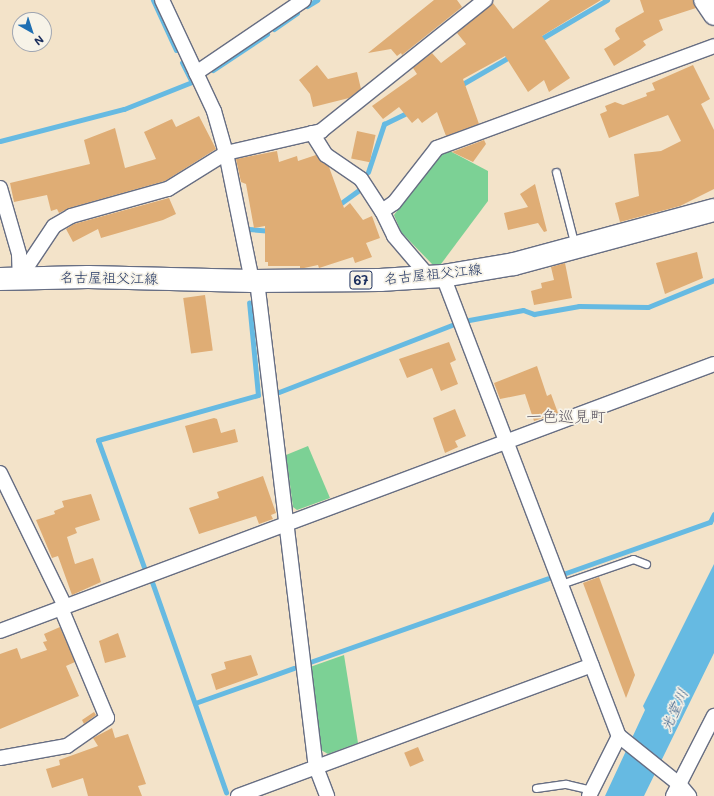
<!DOCTYPE html>
<html>
<head>
<meta charset="utf-8">
<style>
  body { margin:0 }
  #map { position:relative; width:714px; height:796px; overflow:hidden; background:#f3e3c9; font-family:Mali,"Klee One",sans-serif }
  div>[style] { position:absolute }
  [style*='--x'] { left:calc(var(--x)*1px); top:calc(var(--y)*1px); width:calc(var(--w)*1px); rotate:calc(var(--a)*1deg) }
  .green>* { inset:0; background:#7cd195 }
  .water>* { inset:0; background:#66bae2 }
  .stream>* { height:5px; margin:-2.5px; padding:0 2.5px; transform-origin:2.5px; border-radius:2.5px; background:#66bae2 }
  .building>* { inset:0; background:#dfad75; transform-origin:0 0 }
  .roads { filter:drop-shadow(1px 0 #676e83) drop-shadow(-1px 0 #676e83) drop-shadow(0 1px #676e83) drop-shadow(0 -1px #676e83) }
  .service>* { height:7px; margin:-3.5px; padding:0 3.5px; transform-origin:3.5px; border-radius:3.5px; background:#fff }
  .minor>* { height:14px; margin:-7px; padding:0 7px; transform-origin:7px; border-radius:7px; background:#fff }
  .secondary>* { height:20px; margin:-10px; padding:0 10px; transform-origin:10px; border-radius:10px; background:#fff }
  .primary>* { height:22px; margin:-11px; padding:0 11px; transform-origin:11px; border-radius:11px; background:#fff }
  span { translate:-50% -50%; white-space:nowrap; text-align:center; line-height:1.15; -webkit-text-stroke:3.5px #f7f3e8; paint-order:stroke }
  .shield-label span { padding:1px 3px; background:#f7f3e8; border:1px solid; border-radius:3px; -webkit-text-stroke-width:0 }
  .shield-label { font-size:13px; color:#1b2f5e; font-weight:700 }
  .street-label { font-size:14px; color:#1b2f5e }
  .water-label { font-size:15px; color:#325986; font-style:italic }
  .quarter-label { font-size:16px; color:#605b66 }
  .north { position:absolute; left:12px; top:12px; width:40px; height:40px; box-sizing:border-box; background:#f7f3e8; border:1px solid #9fa5b1; border-radius:50%; rotate:141deg; font-size:11px; font-weight:700; line-height:16px; text-align:center; color:#1b2f5e }
  .north::after { content:''; display:block; margin:auto; width:14px; height:18px; background:#1f6fb2; clip-path:polygon(50% 0,100% 100%,50% 72%,0 100%) }
</style>
</head>
<body>
<div id="map">
  <div class="green">
    <i style="clip-path:polygon(448px 150px,488px 171px,488px 201px,441px 264px,433px 265px,401px 232px,394px 215px,442px 152px)"></i>
    <i style="clip-path:polygon(308px 446px,330px 498px,297px 510px,293px 507px,286px 455px)"></i>
    <i style="clip-path:polygon(344px 655px,358px 743px,328px 754px,321px 750px,310px 667px)"></i>
  </div>
  <div class="water">
    <i style="clip-path:polygon(714px 564px,714px 653px,644px 796px,605px 796px,645px 710px,643px 706px)"></i>
  </div>
  <div class="stream">
    <i style="--x:153;--y:0;--w:55;--a:65.3"></i>
    <i style="--x:307;--y:6;--w:12;--a:-31"></i>
    <i style="--x:274;--y:29;--w:28;--a:-35"></i>
    <i style="--x:539;--y:40;--w:79;--a:-30.5"></i>
    <i style="--x:213;--y:70;--w:65;--a:-33.7"></i>
    <i style="--x:459;--y:86;--w:62;--a:-29.9"></i>
    <i style="--x:0;--y:141;--w:128;--a:-14.5"></i>
    <i style="--x:124;--y:109;--w:73;--a:-21.7"></i>
    <i style="--x:192;--y:82;--w:22;--a:-117"></i>
    <i style="--x:368;--y:172;--w:51;--a:-71.6"></i>
    <i style="--x:384;--y:124;--w:28;--a:-26"></i>
    <i style="--x:337;--y:206;--w:27;--a:-36"></i>
    <i style="--x:249;--y:229;--w:23;--a:5"></i>
    <i style="--x:469;--y:320;--w:55;--a:-10.5"></i>
    <i style="--x:523;--y:310;--w:12;--a:20"></i>
    <i style="--x:534;--y:314;--w:46;--a:-10.1"></i>
    <i style="--x:579;--y:306;--w:69;--a:0.8"></i>
    <i style="--x:648;--y:307;--w:71;--a:-22.2"></i>
    <i style="--x:279;--y:392;--w:186;--a:-21.2"></i>
    <i style="--x:145;--y:570;--w:138;--a:-109.9"></i>
    <i style="--x:98;--y:440;--w:166;--a:-15.7"></i>
    <i style="--x:258;--y:395;--w:93;--a:-95.5"></i>
    <i style="--x:563;--y:574;--w:156;--a:-19.5"></i>
    <i style="--x:710;--y:522;--w:9;--a:-63"></i>
    <i style="--x:152;--y:582;--w:223;--a:70.6"></i>
    <i style="--x:310;--y:662;--w:252;--a:-19.4"></i>
    <i style="--x:195;--y:703;--w:105;--a:-19.5"></i>
  </div>
  <div class="building">
    <i style="clip-path:polygon(434px 0,457px 0,462px 7px,402px 55px,401px 53px,397px 56px,391px 49px,368px 53px)"></i>
    <i style="clip-path:polygon(550px 0,601px 0,542px 36px,570px 78px,549px 92px,544px 80px,528px 92px,505px 56px,463px 79px,479px 124px,446px 136px,437px 112px,422px 123px,418px 118px,412px 123px,399px 107px,383px 119px,372px 106px,417px 74px,413px 68px,432px 53px,441px 63px,466px 44px,457px 33px,493px 3px,513px 29px)"></i>
    <i style="clip-path:polygon(640px 0,693px 0,696px 8px,659px 20px,663px 30px,643px 41px,646px 45px,640px 50px,614px 66px,604px 49px,620px 39px,615px 31px,616px 28px,644px 12px)"></i>
    <i style="clip-path:polygon(317px 65px,328px 79px,357px 72px,361px 89px,349px 98px,313px 107px,310px 94px,299px 80px)"></i>
    <i style="clip-path:polygon(693px 65px,710px 99px,701px 104px,714px 130px,714px 189px,680px 206px,620px 222px,615px 203px,639px 196px,634px 154px,661px 151px,681px 141px,668px 115px,609px 138px,600px 114px,607px 111px,605px 106px,615px 102px,623px 105px,647px 96px,646px 93px,655px 90px,652px 83px)"></i>
    <i style="clip-path:polygon(199px 116px,216px 149px,165px 181px,69px 208px,59px 213px,57px 209px,51px 211px,47px 195px,14px 202px,10px 183px,90px 164px,84px 140px,115px 128px,125px 168px,156px 159px,144px 132px,172px 119px,176px 127px)"></i>
    <i style="left:357px;top:131px;width:19px;height:28px;rotate:12deg"></i>
    <i style="clip-path:polygon(484px 140px,486px 144px,473px 162px,452px 152px)"></i>
    <i style="clip-path:polygon(277px 151px,279px 162px,297px 156px,298px 161px,316px 155px,329px 167px,344px 208px,350px 203px,363px 220px,372px 216px,380px 238px,366px 243px,372px 257px,355px 263px,353px 257px,319px 268px,318px 265px,304px 268px,300px 268px,300px 266px,268px 266px,268px 262px,265px 262px,265px 226px,254px 228px,246px 184px,241px 182px,236px 159px)"></i>
    <i style="clip-path:polygon(535px 184px,547px 231px,544px 232px,538px 223px,508px 230px,504px 213px,528px 207px,520px 194px)"></i>
    <i style="clip-path:polygon(169px 198px,176px 214px,163px 220px,101px 238px,98px 229px,73px 242px,66px 229px,74px 224px)"></i>
    <i style="clip-path:polygon(697px 252px,703px 278px,665px 294px,656px 263px)"></i>
    <i style="clip-path:polygon(565px 263px,572px 298px,534px 305px,531px 291px,542px 288px,541px 283px,554px 280px,551px 267px)"></i>
    <i style="left:205px;top:295px;width:56px;height:22px;rotate:82deg"></i>
    <i style="clip-path:polygon(449px 342px,456px 360px,450px 363px,458px 384px,441px 391px,432px 368px,407px 378px,399px 359px)"></i>
    <i style="clip-path:polygon(537px 366px,547px 396px,551px 394px,558px 413px,534px 421px,525px 394px,500px 399px,494px 383px)"></i>
    <i style="clip-path:polygon(455px 409px,466px 436px,455px 441px,458px 447px,445px 453px,433px 418px)"></i>
    <i style="clip-path:polygon(214px 418px,217px 419px,221px 433px,235px 429px,238px 442px,193px 453px,185px 426px)"></i>
    <i style="clip-path:polygon(263px 476px,276px 513px,271px 515px,273px 519px,259px 524px,256px 516px,199px 534px,189px 508px,219px 498px,217px 492px)"></i>
    <i style="clip-path:polygon(91px 494px,100px 520px,75px 528px,77px 533px,67px 537px,75px 564px,93px 558px,101px 582px,72px 595px,58px 556px,52px 558px,36px 520px,55px 514px,54px 511px,64px 507px,62px 501px)"></i>
    <i style="clip-path:polygon(599px 577px,635px 675px,626px 698px,583px 583px)"></i>
    <i style="clip-path:polygon(60px 627px,75px 662px,66px 666px,79px 696px,0 729px,0 654px,17px 648px,21px 659px,47px 650px,43px 642px,47px 641px,44px 634px)"></i>
    <i style="clip-path:polygon(118px 633px,126px 657px,105px 663px,99px 641px)"></i>
    <i style="clip-path:polygon(251px 655px,258px 675px,216px 690px,211px 674px,226px 669px,224px 662px)"></i>
    <i style="clip-path:polygon(94px 712px,96px 715px,84px 724px,82px 720px)"></i>
    <i style="clip-path:polygon(112px 728px,115px 738px,128px 734px,146px 784px,138px 786px,142px 796px,88px 796px,83px 778px,52px 788px,46px 769px,60px 765px,59px 760px,98px 746px,93px 738px)"></i>
    <i style="left:418px;top:747px;width:15px;height:15px;rotate:67deg"></i>
  </div>
  <div class="roads">
    <div class="service">
      <i style="--x:556;--y:172;--w:76;--a:75.6"></i>
      <i style="--x:561;--y:584;--w:76;--a:-19.1"></i>
      <i style="--x:633;--y:559;--w:14;--a:21"></i>
      <i style="--x:536;--y:788;--w:30;--a:-8"></i>
      <i style="--x:566;--y:784;--w:27;--a:13"></i>
    </div>
    <div class="minor">
      <i style="--x:162;--y:0;--w:123;--a:64.9"></i>
      <i style="--x:214;--y:111;--w:44;--a:74.1"></i>
      <i style="--x:226;--y:153;--w:131;--a:78.5"></i>
      <i style="--x:196;--y:73;--w:130;--a:-34.1"></i>
      <i style="--x:312;--y:133;--w:26;--a:58"></i>
      <i style="--x:326;--y:155;--w:42;--a:34.4"></i>
      <i style="--x:361;--y:179;--w:38;--a:57"></i>
      <i style="--x:382;--y:211;--w:28;--a:64"></i>
      <i style="--x:394;--y:236;--w:54;--a:49.5"></i>
      <i style="--x:0;--y:188;--w:69;--a:73.9"></i>
      <i style="--x:19;--y:254;--w:23;--a:88"></i>
      <i style="--x:382;--y:211;--w:14;--a:-34"></i>
      <i style="--x:394;--y:203;--w:70;--a:-52"></i>
      <i style="--x:437;--y:148;--w:295;--a:-20.2"></i>
      <i style="--x:443;--y:276;--w:493;--a:69.1"></i>
      <i style="--x:619;--y:736;--w:77;--a:38.7"></i>
      <i style="--x:679;--y:784;--w:16;--a:50"></i>
      <i style="--x:20;--y:277;--w:61;--a:-56.3"></i>
      <i style="--x:54;--y:226;--w:20;--a:-30"></i>
      <i style="--x:71;--y:216;--w:101;--a:-15.6"></i>
      <i style="--x:168;--y:189;--w:68;--a:-31.8"></i>
      <i style="--x:226;--y:153;--w:98;--a:-13"></i>
      <i style="--x:321;--y:131;--w:210;--a:-38.6"></i>
      <i style="--x:257;--y:281;--w:490;--a:83.1"></i>
      <i style="--x:316;--y:767;--w:31;--a:69"></i>
      <i style="--x:0;--y:473;--w:148;--a:64"></i>
      <i style="--x:0;--y:631;--w:762;--a:-20.5"></i>
      <i style="--x:0;--y:758;--w:68;--a:-10.2"></i>
      <i style="--x:67;--y:746;--w:49;--a:-35"></i>
      <i style="--x:107;--y:718;--w:119;--a:-112.7"></i>
      <i style="--x:238;--y:796;--w:377;--a:-20.3"></i>
      <i style="--x:589;--y:796;--w:67;--a:-63.4"></i>
      <i style="--x:673;--y:796;--w:90;--a:-62.9"></i>
    </div>
    <div class="secondary">
      <i style="--x:704;--y:0;--w:18;--a:56"></i>
    </div>
    <div class="primary">
      <i style="--x:0;--y:279;--w:88;--a:-1.3"></i>
      <i style="--x:88;--y:277;--w:164;--a:1.4"></i>
      <i style="--x:252;--y:281;--w:128;--a:-0.4"></i>
      <i style="--x:380;--y:280;--w:63;--a:-3.6"></i>
      <i style="--x:443;--y:276;--w:72;--a:-9.6"></i>
      <i style="--x:514;--y:264;--w:207;--a:-15.1"></i>
    </div>
  </div>
  <div class="shield-label">
    <span style="left:361px;top:280px">67</span>
  </div>
  <div class="street-label">
    <span style="left:433px;top:274px;rotate:-6deg">名古屋祖父江線</span>
    <span style="left:109px;top:278px;rotate:1deg">名古屋祖父江線</span>
  </div>
  <div class="water-label">
    <span style="left:674px;top:710px;rotate:-65deg">光堂川</span>
  </div>
  <div class="quarter-label">
    <span style="left:566px;top:416px">一色巡見町</span>
  </div>
  <div class="north">N</div>
</div>
</body>
</html>
